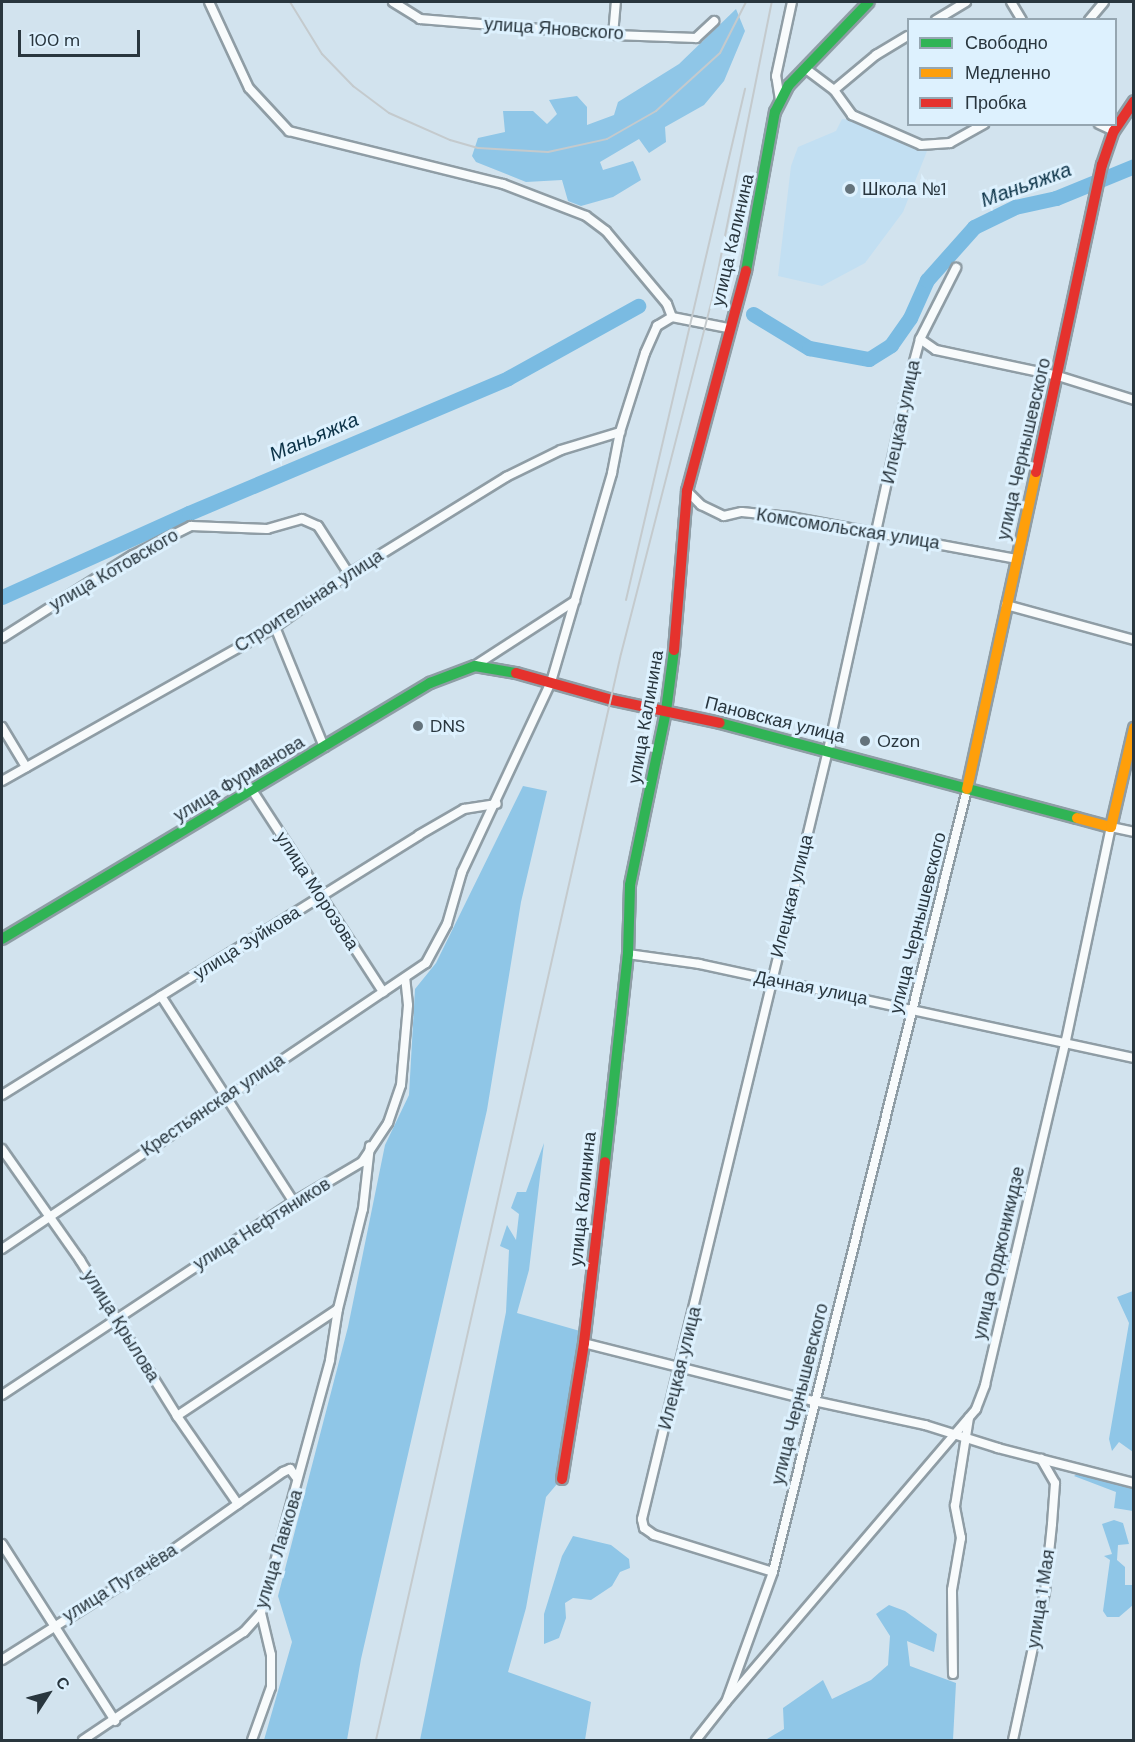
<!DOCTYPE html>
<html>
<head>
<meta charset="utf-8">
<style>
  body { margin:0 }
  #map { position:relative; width:1135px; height:1742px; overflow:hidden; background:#d2e3ee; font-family:"DM Sans",sans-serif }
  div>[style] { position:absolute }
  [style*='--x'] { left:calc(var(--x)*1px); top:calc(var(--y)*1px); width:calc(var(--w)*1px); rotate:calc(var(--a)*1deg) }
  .built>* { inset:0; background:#c2dff2 }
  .forest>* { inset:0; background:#8fc6e7 }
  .river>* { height:15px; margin:-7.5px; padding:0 7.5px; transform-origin:7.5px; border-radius:7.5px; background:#7abbe2 }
  .roads { filter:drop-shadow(2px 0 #8f9da5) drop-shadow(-2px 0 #8f9da5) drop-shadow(0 2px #8f9da5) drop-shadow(0 -2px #8f9da5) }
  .street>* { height:8px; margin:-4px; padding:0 4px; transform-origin:4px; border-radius:4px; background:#f8fbfc }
  .fast>* { height:10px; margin:-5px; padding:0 5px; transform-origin:5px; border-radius:5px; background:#30b455 }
  .slow>* { height:10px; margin:-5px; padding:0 5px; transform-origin:5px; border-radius:5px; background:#ff9f0a }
  .jam>* { height:10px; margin:-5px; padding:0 5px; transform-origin:5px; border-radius:5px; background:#e5322d }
  .rail>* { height:2px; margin:-1px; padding:0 1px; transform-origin:1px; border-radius:1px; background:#c4cacd }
  .dots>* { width:16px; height:16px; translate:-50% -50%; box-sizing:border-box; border:3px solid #ddf1fe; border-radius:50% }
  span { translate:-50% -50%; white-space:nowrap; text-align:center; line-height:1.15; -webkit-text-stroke:6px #ddf1fe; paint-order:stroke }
  .street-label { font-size:18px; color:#29363e }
  .poi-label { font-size:18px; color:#29363e }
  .left { translate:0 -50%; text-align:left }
  .water-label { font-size:20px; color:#0b3247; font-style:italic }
  .frame { position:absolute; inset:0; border:3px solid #29363e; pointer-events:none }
  .legend { position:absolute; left:907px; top:18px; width:210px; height:108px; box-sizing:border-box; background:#ddf1fe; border:2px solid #95a6b1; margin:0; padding:8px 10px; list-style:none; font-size:18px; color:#29363e }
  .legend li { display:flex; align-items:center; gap:12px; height:30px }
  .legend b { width:30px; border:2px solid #95a6b1 }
  .north { position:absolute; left:18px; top:1664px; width:60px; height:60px; -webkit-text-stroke:4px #ddf1fe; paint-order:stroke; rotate:54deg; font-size:16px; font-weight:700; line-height:24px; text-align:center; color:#29363e }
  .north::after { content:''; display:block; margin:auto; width:21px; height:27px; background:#29363e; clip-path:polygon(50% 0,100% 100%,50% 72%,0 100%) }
  .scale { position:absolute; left:18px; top:30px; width:122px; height:27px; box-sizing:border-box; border:3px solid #29363e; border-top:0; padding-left:8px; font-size:18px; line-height:21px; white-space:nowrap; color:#29363e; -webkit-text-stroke:4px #ddf1fe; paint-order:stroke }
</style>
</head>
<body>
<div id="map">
  <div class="built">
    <i style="clip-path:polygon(842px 119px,854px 120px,927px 151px,903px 212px,865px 263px,822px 286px,778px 276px,791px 166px,798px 147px,836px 131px)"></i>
  </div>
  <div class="forest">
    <i style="clip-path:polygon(736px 9px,745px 31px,724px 81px,704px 105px,665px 127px,666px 142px,649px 153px,639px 139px,600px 162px,603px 170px,633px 161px,636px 167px,641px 180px,613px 197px,581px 206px,568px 201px,562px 180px,526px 182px,476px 162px,472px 156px,478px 138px,505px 132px,503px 111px,533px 111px,547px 124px,557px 114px,549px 100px,577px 96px,587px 107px,587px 125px,614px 115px,618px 102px,679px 64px)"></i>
    <i style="clip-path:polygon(523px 786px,547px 791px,521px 902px,487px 1110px,361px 1659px,347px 1740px,264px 1740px,292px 1642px,278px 1596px,348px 1327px,385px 1145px,409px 1095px,415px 989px,436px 963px)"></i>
    <i style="clip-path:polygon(544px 1143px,529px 1270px,517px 1313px,580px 1331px,557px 1484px,546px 1497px,526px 1608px,508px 1672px,591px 1702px,585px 1740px,420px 1740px,506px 1312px,509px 1250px,500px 1246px,507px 1225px,516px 1240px,519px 1214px,511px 1208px,517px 1192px,526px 1192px)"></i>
    <i style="clip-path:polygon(1133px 1291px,1134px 1291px,1133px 1452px,1119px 1442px,1112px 1451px,1109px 1439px,1129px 1323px,1117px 1297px)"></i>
    <i style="clip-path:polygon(1080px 1472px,1133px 1488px,1133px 1511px,1114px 1508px,1116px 1492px,1074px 1476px)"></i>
    <i style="clip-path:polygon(1114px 1520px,1123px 1523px,1129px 1544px,1118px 1545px,1117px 1560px,1125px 1567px,1125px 1585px,1133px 1585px,1133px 1605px,1119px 1617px,1107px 1617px,1103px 1611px,1110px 1560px,1104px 1556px,1112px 1554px,1102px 1524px)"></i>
    <i style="clip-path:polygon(573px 1536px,611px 1545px,629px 1559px,630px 1568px,620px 1572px,612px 1586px,591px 1600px,573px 1598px,565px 1603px,566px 1618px,559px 1638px,544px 1644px,544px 1614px,562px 1556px)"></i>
    <i style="clip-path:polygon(889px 1605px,905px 1611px,937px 1634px,934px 1652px,907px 1641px,910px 1666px,956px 1683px,953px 1740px,750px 1740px,767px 1739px,784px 1729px,783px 1708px,823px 1680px,832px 1699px,871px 1680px,888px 1665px,890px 1636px,876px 1614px)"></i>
  </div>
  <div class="river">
    <i style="--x:753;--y:314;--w:66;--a:31.3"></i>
    <i style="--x:809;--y:348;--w:61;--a:10.4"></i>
    <i style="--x:869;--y:359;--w:26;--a:-32"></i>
    <i style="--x:891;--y:345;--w:33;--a:-55"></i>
    <i style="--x:910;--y:318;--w:42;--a:-65.9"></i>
    <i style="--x:927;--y:280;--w:71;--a:-48.4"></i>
    <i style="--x:974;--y:227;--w:46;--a:-26"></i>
    <i style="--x:1015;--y:207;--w:42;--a:-12.4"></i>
    <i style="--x:1056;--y:198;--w:84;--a:-22.3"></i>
    <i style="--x:2;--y:597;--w:205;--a:-24.2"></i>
    <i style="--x:189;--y:513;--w:346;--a:-22.9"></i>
    <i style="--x:508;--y:378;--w:149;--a:-29"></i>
  </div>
  <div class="roads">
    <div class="street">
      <i style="--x:209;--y:2;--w:95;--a:65.1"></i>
      <i style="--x:249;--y:88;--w:59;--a:47.1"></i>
      <i style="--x:289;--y:131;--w:220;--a:13.9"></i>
      <i style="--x:503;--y:184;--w:89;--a:21.1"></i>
      <i style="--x:586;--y:216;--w:25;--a:37"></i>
      <i style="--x:606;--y:231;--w:95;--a:50.1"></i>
      <i style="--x:667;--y:304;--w:14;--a:69"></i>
      <i style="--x:393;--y:2;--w:32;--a:32"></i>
      <i style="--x:420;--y:19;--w:194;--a:4.7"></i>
      <i style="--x:613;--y:35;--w:83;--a:2.1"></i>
      <i style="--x:696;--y:38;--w:25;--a:-43"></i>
      <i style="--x:1011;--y:2;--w:21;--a:59"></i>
      <i style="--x:936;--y:20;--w:35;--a:-31"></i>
      <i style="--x:1089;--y:20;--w:23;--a:-50"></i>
      <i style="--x:613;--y:35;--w:33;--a:-85"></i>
      <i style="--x:806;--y:69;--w:35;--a:37"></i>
      <i style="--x:834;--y:90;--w:31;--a:54"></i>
      <i style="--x:852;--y:115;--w:75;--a:23.5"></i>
      <i style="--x:921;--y:145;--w:29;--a:-4"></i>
      <i style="--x:950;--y:143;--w:39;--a:-29"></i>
      <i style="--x:834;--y:90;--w:55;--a:-39.8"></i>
      <i style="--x:876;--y:55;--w:37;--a:-31"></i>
      <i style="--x:780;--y:100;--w:24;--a:-99"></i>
      <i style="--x:776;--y:76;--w:76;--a:-77.8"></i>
      <i style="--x:1099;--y:124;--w:17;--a:25"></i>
      <i style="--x:920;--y:339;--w:19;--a:35"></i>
      <i style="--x:936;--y:350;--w:125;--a:12"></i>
      <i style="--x:1058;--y:376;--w:80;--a:17.5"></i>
      <i style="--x:687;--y:491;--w:20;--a:45"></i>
      <i style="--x:701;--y:505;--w:25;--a:26"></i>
      <i style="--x:724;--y:516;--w:18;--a:-13"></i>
      <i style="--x:742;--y:512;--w:48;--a:5.9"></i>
      <i style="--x:790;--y:517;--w:230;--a:10.5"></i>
      <i style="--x:1006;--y:605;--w:133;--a:15.3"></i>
      <i style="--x:275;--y:627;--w:130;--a:67.8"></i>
      <i style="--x:2;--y:638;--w:155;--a:-32.4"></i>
      <i style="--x:133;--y:555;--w:65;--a:-26.6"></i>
      <i style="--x:191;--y:526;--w:76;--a:2.3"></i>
      <i style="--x:267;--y:529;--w:36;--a:-16"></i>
      <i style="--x:302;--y:519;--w:17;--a:24"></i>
      <i style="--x:318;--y:526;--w:57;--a:57.1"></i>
      <i style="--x:476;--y:665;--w:118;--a:-32.9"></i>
      <i style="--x:2;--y:727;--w:47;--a:59"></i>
      <i style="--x:2;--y:781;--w:313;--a:-29.4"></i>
      <i style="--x:275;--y:627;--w:91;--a:-35.6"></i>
      <i style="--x:349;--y:574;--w:185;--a:-31.7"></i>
      <i style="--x:506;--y:477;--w:61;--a:-26.1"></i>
      <i style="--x:561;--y:450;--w:62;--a:-17"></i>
      <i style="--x:252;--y:790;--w:241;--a:57"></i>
      <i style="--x:628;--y:954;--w:72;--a:8"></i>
      <i style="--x:699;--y:964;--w:445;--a:12.2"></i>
      <i style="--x:161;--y:996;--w:245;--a:57.2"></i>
      <i style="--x:2;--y:1095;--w:491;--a:-31.9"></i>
      <i style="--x:419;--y:835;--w:52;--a:-30"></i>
      <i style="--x:464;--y:809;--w:33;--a:-9"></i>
      <i style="--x:2;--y:1149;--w:136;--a:54.9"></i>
      <i style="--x:80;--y:1260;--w:184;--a:58.1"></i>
      <i style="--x:177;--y:1416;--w:107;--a:55.3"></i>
      <i style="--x:2;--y:1249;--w:511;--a:-34"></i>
      <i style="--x:426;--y:963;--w:44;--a:-61.7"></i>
      <i style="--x:447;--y:924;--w:54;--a:-73.9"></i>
      <i style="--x:462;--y:872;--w:210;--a:-64.9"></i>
      <i style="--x:551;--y:682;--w:218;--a:-73.7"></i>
      <i style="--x:612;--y:473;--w:42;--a:-79"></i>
      <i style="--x:620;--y:432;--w:83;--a:-72.4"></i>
      <i style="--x:645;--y:353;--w:30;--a:-66"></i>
      <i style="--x:657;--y:326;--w:17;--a:-31"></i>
      <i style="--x:672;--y:317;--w:57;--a:11.1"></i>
      <i style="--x:584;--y:1343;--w:237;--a:14.2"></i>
      <i style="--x:814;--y:1401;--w:114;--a:12.2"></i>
      <i style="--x:925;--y:1425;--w:77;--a:17.5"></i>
      <i style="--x:998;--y:1448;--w:140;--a:14.4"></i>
      <i style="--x:2;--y:1395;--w:350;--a:-33.5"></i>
      <i style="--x:294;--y:1202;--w:79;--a:-30.5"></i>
      <i style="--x:362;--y:1162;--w:47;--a:-56.3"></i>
      <i style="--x:388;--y:1123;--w:40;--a:-71.1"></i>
      <i style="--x:401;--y:1085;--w:80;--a:-85"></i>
      <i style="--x:408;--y:1005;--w:27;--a:-96"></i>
      <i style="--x:177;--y:1416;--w:193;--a:-33.6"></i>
      <i style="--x:2;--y:1544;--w:210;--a:57.4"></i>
      <i style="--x:773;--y:1572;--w:125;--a:-162.7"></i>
      <i style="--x:654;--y:1535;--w:12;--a:-145"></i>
      <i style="--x:644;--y:1528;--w:9;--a:-103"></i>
      <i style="--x:642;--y:1519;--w:791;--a:-76.4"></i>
      <i style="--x:828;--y:750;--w:390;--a:-77.6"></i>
      <i style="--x:912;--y:369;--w:31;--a:-75"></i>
      <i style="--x:920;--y:339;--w:80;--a:-63.1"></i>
      <i style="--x:2;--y:1660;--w:170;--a:-32.3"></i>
      <i style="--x:146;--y:1569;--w:168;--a:-35.3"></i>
      <i style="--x:283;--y:1472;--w:8;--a:-23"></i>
      <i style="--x:290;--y:1469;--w:10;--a:53"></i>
      <i style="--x:953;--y:1674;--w:84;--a:-90.7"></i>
      <i style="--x:952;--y:1590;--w:53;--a:-80.2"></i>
      <i style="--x:961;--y:1538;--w:33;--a:-101"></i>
      <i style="--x:955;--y:1506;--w:89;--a:-81"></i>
      <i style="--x:726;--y:1702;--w:385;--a:-49.5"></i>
      <i style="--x:976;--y:1409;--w:26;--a:-69"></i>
      <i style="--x:985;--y:1385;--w:354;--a:-76.8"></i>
      <i style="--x:1066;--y:1040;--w:218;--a:-78.1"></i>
      <i style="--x:1111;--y:827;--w:24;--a:12"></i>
      <i style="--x:83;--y:1740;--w:194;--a:-33.9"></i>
      <i style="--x:244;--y:1632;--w:25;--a:-48"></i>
      <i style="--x:261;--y:1613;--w:262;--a:-74.7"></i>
      <i style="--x:330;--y:1360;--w:52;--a:-81.1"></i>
      <i style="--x:338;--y:1309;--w:103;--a:-76"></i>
      <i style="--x:363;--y:1209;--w:63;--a:-83.7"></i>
      <i style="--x:252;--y:1740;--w:56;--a:-70.3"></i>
      <i style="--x:271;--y:1687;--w:32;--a:-90"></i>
      <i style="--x:271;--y:1655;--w:43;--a:-103.4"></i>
      <i style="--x:696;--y:1740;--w:48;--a:-51.7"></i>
      <i style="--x:726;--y:1702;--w:138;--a:-70.1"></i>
      <i style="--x:773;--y:1572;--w:807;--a:-76.08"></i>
      <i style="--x:1013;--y:1740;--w:151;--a:-77.8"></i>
      <i style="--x:1045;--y:1592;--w:68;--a:-84.1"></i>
      <i style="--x:1052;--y:1524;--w:41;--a:-85.8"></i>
      <i style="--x:1055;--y:1483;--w:28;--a:-120"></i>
    </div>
    <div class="fast">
      <i style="--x:746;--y:271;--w:162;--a:-79.7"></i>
      <i style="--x:775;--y:112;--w:30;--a:-63"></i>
      <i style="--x:789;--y:85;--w:115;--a:-46.1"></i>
      <i style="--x:720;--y:723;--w:369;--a:14.9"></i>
      <i style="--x:2;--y:939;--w:499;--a:-30.9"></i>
      <i style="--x:430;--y:683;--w:48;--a:-20.7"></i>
      <i style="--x:475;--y:666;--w:42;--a:9.7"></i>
      <i style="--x:605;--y:1162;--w:209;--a:-83.7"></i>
      <i style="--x:628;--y:954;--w:69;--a:-88.3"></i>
      <i style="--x:630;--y:885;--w:178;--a:-78.3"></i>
      <i style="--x:666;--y:711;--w:62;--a:-82.5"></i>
    </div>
    <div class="slow">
      <i style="--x:967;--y:789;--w:324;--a:-77.7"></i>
      <i style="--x:1077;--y:818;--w:35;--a:15"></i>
      <i style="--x:1111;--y:827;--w:102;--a:-76.9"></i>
    </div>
    <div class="jam">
      <i style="--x:1036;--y:472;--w:314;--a:-77.9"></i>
      <i style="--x:1102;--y:165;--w:36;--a:-71"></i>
      <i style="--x:1114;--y:131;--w:36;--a:-56"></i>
      <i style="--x:674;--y:650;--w:160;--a:-85.3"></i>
      <i style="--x:687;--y:491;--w:228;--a:-75"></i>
      <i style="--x:516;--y:673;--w:100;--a:15.7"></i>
      <i style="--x:612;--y:700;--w:110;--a:12"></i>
      <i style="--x:562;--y:1479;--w:138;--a:-80.8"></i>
      <i style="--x:584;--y:1343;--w:182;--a:-83.4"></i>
    </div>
  </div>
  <div class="rail">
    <i style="--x:290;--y:2;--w:61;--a:58.4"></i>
    <i style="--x:322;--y:54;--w:45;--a:45.9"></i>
    <i style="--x:353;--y:86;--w:45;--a:36.9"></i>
    <i style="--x:389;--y:113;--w:67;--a:23.9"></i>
    <i style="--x:450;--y:140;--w:29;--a:16"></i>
    <i style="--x:478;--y:148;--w:70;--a:3.3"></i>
    <i style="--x:548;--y:152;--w:60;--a:-12.4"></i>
    <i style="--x:607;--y:139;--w:56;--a:-29.7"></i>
    <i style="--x:656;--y:111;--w:86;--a:-42.2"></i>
    <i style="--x:720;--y:53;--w:57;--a:-63"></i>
    <i style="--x:626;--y:600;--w:525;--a:-76.89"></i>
    <i style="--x:376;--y:1740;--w:1113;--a:-77.29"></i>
    <i style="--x:621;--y:654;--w:370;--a:-75.6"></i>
    <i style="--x:713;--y:296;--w:300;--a:-78.7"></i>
  </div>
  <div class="dots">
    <i style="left:850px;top:189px;background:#64737c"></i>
    <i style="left:418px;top:726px;background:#64737c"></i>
    <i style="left:865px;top:741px;background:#64737c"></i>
  </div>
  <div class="street-label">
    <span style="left:554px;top:29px;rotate:4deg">улица Яновского</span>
    <span style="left:733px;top:240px;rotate:-77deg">улица Калинина</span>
    <span style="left:901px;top:422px;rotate:-78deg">Илецкая улица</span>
    <span style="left:1024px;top:449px;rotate:-77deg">улица Чернышевского</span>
    <span style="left:848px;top:529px;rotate:9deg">Комсомольская улица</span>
    <span style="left:114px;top:570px;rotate:-30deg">улица Котовского</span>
    <span style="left:309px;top:601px;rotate:-33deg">Строительная улица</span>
    <span style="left:646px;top:717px;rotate:-80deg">улица Калинина</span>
    <span style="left:775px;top:720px;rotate:14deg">Пановская улица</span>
    <span style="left:239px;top:779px;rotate:-31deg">улица Фурманова</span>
    <span style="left:317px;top:891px;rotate:57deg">улица Морозова</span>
    <span style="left:792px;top:896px;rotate:-76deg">Илецкая улица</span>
    <span style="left:918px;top:923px;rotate:-76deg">улица Чернышевского</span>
    <span style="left:247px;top:943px;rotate:-32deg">улица Зуйкова</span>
    <span style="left:811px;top:988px;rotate:11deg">Дачная улица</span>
    <span style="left:213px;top:1105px;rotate:-34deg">Крестьянская улица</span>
    <span style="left:583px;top:1199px;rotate:-84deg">улица Калинина</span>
    <span style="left:262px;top:1224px;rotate:-32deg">улица Нефтяников</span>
    <span style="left:999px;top:1253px;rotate:-77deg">улица Орджоникидзе</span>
    <span style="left:121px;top:1326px;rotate:58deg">улица Крылова</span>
    <span style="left:680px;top:1368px;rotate:-76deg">Илецкая улица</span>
    <span style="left:800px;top:1394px;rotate:-76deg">улица Чернышевского</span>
    <span style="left:279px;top:1549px;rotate:-73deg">улица Лавкова</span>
    <span style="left:120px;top:1583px;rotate:-32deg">улица Пугачёва</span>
    <span style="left:1041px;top:1599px;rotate:-81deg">улица 1 Мая</span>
  </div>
  <div class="poi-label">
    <span class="left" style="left:862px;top:189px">Школа №1</span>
    <span class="left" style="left:430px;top:726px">DNS</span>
    <span class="left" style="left:877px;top:741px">Ozon</span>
  </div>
  <div class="water-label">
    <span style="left:1026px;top:185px;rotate:-20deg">Маньяжка</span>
    <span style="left:314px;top:437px;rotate:-23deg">Маньяжка</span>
  </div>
  <div class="frame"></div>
  <ul class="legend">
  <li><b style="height:8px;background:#30b455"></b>Свободно</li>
  <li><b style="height:8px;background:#ff9f0a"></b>Медленно</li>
  <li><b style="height:8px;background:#e5322d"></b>Пробка</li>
  </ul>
  <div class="north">С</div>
  <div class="scale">100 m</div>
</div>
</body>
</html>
